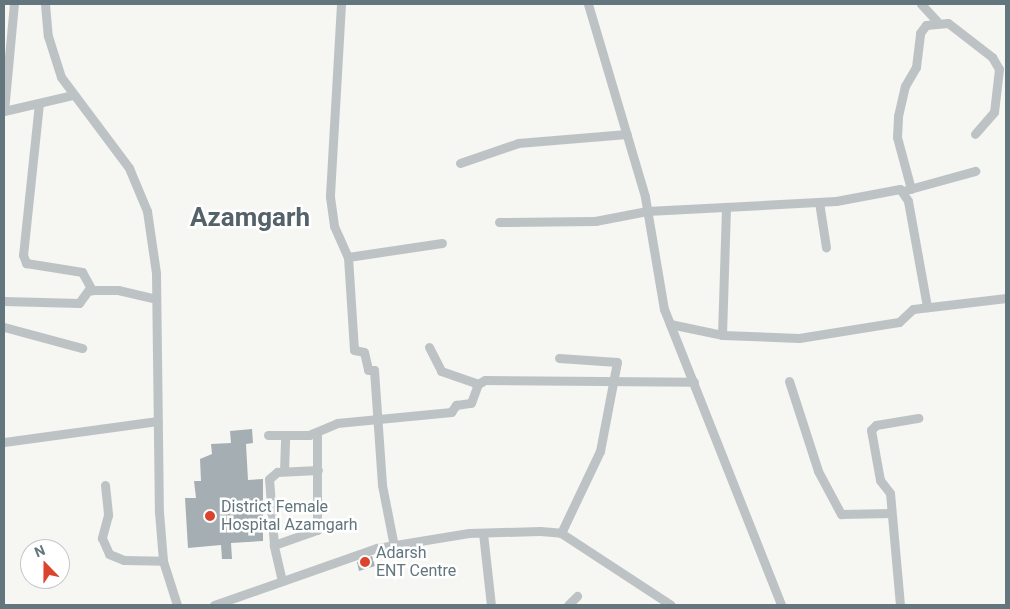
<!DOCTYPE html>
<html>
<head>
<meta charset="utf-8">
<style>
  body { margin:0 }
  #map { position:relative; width:1010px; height:609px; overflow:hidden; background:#f6f6f3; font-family:Roboto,sans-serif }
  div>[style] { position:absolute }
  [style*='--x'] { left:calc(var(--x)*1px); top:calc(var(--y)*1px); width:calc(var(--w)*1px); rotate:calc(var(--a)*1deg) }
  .building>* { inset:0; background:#a5afb3 }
  .minor>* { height:9px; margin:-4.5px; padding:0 4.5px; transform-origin:4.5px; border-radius:4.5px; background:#bdc3c5 }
  .dots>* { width:14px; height:14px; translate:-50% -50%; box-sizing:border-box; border:2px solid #fff; border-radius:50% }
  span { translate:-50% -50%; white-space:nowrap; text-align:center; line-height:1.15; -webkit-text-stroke:5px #fff; paint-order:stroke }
  .poi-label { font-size:16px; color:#63757d }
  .left { translate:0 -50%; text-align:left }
  .town-label { font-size:26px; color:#546269; font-weight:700 }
  .frame { position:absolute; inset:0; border:5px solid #63757d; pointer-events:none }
  .north { position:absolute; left:20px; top:539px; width:50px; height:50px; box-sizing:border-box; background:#fff; border:1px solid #c1c8cb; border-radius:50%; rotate:338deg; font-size:14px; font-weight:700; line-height:20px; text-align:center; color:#63757d }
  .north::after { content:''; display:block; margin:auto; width:18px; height:22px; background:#dc432e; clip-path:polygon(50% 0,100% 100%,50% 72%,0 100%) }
</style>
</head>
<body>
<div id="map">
  <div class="building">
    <i style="clip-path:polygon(252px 429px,253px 443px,246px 444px,248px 480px,263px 479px,263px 541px,231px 543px,232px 559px,222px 559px,221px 545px,188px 548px,185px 498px,196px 498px,194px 481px,201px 481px,200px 459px,212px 454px,211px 444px,231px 443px,230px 431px)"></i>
    <i style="clip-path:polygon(372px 556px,375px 566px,359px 571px,357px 562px)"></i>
  </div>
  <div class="minor">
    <i style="--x:45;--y:4;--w:32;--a:85"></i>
    <i style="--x:48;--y:36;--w:43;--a:72.4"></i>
    <i style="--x:61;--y:77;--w:114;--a:53.2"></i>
    <i style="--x:129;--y:168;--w:47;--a:67.3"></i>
    <i style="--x:147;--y:211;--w:63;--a:81.7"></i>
    <i style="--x:156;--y:273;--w:239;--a:89.3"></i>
    <i style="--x:159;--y:512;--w:49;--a:85.3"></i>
    <i style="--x:163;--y:561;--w:46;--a:72.3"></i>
    <i style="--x:341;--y:4;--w:193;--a:93.3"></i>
    <i style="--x:330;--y:197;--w:29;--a:82"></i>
    <i style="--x:334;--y:226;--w:34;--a:66"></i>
    <i style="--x:348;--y:257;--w:93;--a:86.3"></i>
    <i style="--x:354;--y:350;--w:10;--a:11"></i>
    <i style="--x:364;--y:352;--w:18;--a:77"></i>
    <i style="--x:368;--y:370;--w:6;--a:0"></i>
    <i style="--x:374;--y:370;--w:115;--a:86"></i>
    <i style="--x:382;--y:485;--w:62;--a:78.9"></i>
    <i style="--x:588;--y:4;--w:201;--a:73.5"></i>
    <i style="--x:645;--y:197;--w:114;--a:80.4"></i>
    <i style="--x:664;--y:309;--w:318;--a:68.4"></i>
    <i style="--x:921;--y:4;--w:23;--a:47"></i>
    <i style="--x:39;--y:103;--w:153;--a:96"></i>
    <i style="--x:23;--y:255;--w:9;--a:69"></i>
    <i style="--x:26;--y:263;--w:57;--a:9.1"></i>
    <i style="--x:82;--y:272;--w:21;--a:61"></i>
    <i style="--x:92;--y:290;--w:26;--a:0"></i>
    <i style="--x:118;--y:290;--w:39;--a:13"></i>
    <i style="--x:4;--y:111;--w:107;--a:-84.7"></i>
    <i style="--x:4;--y:111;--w:70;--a:-13.2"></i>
    <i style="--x:460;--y:163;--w:61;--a:-19"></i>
    <i style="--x:518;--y:143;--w:109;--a:-4.7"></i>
    <i style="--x:911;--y:189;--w:54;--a:-105.1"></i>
    <i style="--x:897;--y:137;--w:21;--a:-87"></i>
    <i style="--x:898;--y:116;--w:31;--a:-77"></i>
    <i style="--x:905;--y:86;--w:22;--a:-60"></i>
    <i style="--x:916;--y:67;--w:34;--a:-83"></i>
    <i style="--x:920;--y:33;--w:10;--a:-53"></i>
    <i style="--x:926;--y:25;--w:22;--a:-5"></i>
    <i style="--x:948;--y:23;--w:56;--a:37.7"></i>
    <i style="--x:992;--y:57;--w:14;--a:60"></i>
    <i style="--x:999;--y:69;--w:43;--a:96.6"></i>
    <i style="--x:994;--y:112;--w:29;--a:131"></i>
    <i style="--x:906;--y:190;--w:72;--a:-15.4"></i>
    <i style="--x:819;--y:202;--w:46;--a:81.2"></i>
    <i style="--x:499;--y:222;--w:96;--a:-0.6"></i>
    <i style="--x:595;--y:221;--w:53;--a:-10.9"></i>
    <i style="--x:647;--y:211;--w:189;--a:-3"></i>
    <i style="--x:836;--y:201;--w:65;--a:-10.6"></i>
    <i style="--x:900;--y:189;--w:14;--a:56"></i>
    <i style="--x:908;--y:201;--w:108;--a:79.8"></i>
    <i style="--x:348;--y:257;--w:95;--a:-8.5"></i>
    <i style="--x:4;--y:301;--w:75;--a:1.5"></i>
    <i style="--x:79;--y:303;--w:17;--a:-54"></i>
    <i style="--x:670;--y:324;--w:53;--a:11.9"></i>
    <i style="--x:722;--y:335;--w:77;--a:2.2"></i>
    <i style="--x:799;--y:338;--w:101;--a:-9.1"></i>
    <i style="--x:899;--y:322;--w:19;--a:-43"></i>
    <i style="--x:913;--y:309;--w:94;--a:-6.7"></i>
    <i style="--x:4;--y:327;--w:81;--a:15.1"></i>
    <i style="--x:722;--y:335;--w:126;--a:-88.2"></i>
    <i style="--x:429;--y:347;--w:27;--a:63"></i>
    <i style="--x:441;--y:371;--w:39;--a:19"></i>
    <i style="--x:559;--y:358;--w:58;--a:3.9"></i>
    <i style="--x:617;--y:362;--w:91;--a:100.8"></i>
    <i style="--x:600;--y:451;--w:91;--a:115.4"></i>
    <i style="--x:789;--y:381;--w:95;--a:72.1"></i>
    <i style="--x:818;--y:471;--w:49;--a:61.9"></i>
    <i style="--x:841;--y:514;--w:50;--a:-1.1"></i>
    <i style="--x:268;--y:435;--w:41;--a:0"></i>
    <i style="--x:309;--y:435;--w:30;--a:-23"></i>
    <i style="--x:337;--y:423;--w:115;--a:-5.5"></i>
    <i style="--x:451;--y:412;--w:9;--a:-54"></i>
    <i style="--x:456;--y:405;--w:15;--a:-8"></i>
    <i style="--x:471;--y:403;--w:20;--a:-70"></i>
    <i style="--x:478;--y:384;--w:8;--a:-30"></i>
    <i style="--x:485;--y:380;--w:209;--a:0.5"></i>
    <i style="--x:4;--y:442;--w:155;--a:-7.8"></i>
    <i style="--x:284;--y:471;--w:36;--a:-88"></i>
    <i style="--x:105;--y:485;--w:30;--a:84"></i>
    <i style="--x:108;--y:515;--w:24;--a:105"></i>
    <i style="--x:102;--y:538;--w:17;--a:66"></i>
    <i style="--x:109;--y:554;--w:16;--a:22"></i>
    <i style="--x:124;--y:560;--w:39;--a:1"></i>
    <i style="--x:483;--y:533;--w:72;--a:83.7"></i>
    <i style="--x:274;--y:545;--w:46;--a:-19.2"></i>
    <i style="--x:317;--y:530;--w:96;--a:-90"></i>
    <i style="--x:282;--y:581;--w:37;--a:-103"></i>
    <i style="--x:274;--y:545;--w:66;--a:-94.3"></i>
    <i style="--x:269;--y:479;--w:11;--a:-41"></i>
    <i style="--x:277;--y:472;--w:41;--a:-2.8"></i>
    <i style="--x:214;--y:605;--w:173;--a:-19.3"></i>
    <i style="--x:377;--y:548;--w:93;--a:-9.3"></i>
    <i style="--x:469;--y:533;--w:71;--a:-1.6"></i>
    <i style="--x:540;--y:531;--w:21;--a:5"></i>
    <i style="--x:561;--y:533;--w:131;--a:33.2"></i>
    <i style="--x:568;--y:605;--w:13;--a:-45"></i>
    <i style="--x:900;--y:605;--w:112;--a:-95.1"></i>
    <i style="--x:890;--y:493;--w:16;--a:-128"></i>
    <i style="--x:880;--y:480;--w:51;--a:-100.2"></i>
    <i style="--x:871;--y:430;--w:7;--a:-45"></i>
    <i style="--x:876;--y:425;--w:43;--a:-9.5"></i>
  </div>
  <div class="dots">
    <i style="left:210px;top:516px;background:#dc432e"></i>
    <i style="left:365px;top:562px;background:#dc432e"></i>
  </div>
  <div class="poi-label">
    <span class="left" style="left:221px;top:516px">District Female<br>Hospital Azamgarh</span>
    <span class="left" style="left:376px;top:562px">Adarsh<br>ENT Centre</span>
  </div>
  <div class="town-label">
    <span style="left:250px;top:218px">Azamgarh</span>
  </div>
  <div class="frame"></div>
  <div class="north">N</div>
</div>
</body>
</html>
